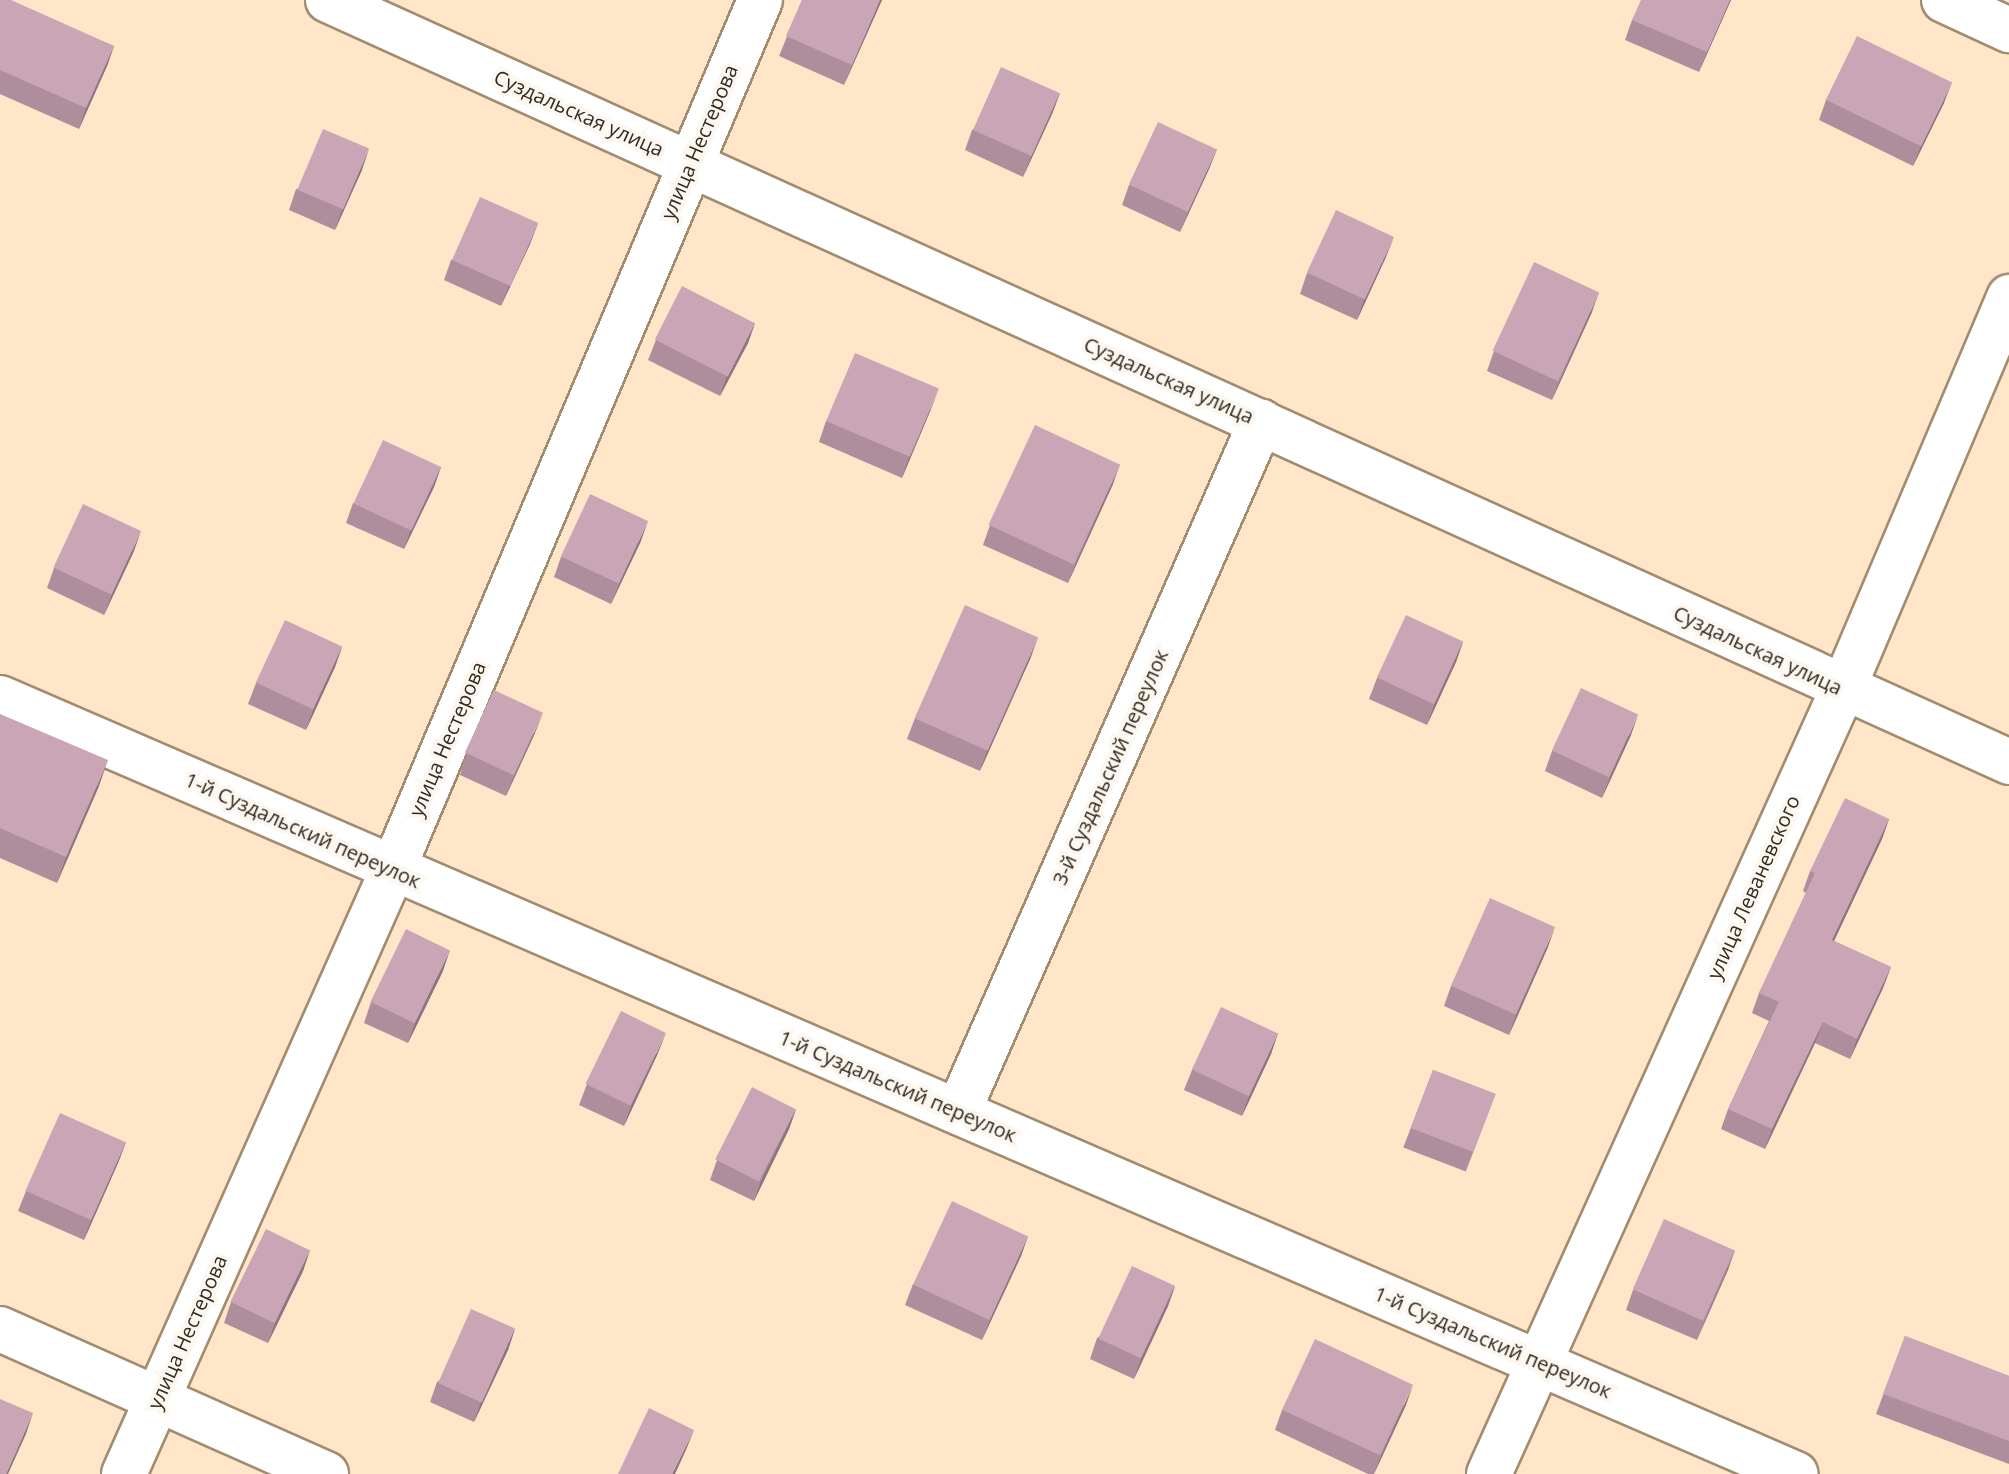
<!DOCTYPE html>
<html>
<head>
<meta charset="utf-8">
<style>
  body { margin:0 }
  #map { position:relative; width:2009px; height:1474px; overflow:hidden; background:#ffe6c8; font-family:"Open Sans",sans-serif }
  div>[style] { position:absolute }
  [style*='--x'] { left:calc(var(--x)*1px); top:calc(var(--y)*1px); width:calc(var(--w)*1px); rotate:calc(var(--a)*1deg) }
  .roads { filter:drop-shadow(2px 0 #a28c70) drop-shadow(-2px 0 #a28c70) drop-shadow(0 2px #a28c70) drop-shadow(0 -2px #a28c70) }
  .minor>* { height:44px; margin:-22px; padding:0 22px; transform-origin:22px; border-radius:22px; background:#fff }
  .wall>* { inset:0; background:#ae8e9d; transform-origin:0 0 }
  .shaded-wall>* { inset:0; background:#8d747f }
  .building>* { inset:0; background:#caa5b6; transform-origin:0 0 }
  span { translate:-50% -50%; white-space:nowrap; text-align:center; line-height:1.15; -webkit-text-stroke:8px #fcf7f1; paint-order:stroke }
  .street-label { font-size:20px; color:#332a1e }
</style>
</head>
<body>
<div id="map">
  <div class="roads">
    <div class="minor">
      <i style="--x:328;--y:0;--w:1846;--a:24.38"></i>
      <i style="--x:1944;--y:0;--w:72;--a:24.8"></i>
      <i style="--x:0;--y:698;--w:1956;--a:23.37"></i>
      <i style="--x:958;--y:1112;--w:754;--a:-66.29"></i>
      <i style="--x:0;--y:1329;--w:357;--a:24"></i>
      <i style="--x:124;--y:1474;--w:662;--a:-66.03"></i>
      <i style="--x:393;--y:869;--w:943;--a:-67.1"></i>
      <i style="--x:1489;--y:1474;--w:861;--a:-65.73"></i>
      <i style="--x:1843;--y:689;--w:426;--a:-67"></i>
    </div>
  </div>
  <div class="wall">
    <i style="clip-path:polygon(0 0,114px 46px,107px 66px,79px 129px,0 94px)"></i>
    <i style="clip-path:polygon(802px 0,882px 0,844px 85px,779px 56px)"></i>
    <i style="clip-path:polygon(1731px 0,1699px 72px,1625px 40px,1632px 20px)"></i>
    <i style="clip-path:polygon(1060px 93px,1052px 114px,1023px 177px,965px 150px,972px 130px)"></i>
    <i style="clip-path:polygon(1826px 100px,1944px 103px,1913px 166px,1819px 120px)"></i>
    <i style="clip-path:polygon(1217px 149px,1209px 169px,1180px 232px,1122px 205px,1129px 185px)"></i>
    <i style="clip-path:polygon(362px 170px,335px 230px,289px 210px,296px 189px)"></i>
    <i style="clip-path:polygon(538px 223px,530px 244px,501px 306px,444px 280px,451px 260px)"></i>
    <i style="clip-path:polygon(1386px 257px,1357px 320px,1300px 294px,1307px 273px)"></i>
    <i style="clip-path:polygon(1592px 312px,1552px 400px,1487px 371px,1494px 351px)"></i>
    <i style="clip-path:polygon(755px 323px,748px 343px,720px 396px,648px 360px,656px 340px)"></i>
    <i style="clip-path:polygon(931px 409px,902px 478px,819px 442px,826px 421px)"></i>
    <i style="clip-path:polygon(441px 467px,434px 487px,404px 549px,346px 523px,353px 503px)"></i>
    <i style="clip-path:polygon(1113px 484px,1068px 583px,983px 545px,990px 525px)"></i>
    <i style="clip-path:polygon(641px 541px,611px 604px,554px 577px,561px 557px)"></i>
    <i style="clip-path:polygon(134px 551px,104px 615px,47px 588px,54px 568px)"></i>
    <i style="clip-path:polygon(1463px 642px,1456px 662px,1427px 725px,1369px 699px,1377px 678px)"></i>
    <i style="clip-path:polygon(342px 647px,335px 667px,306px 730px,248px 704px,256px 683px)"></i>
    <i style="clip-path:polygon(1031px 657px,980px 771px,907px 739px,915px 718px)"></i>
    <i style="clip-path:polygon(0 714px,99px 786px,57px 883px,0 858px)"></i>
    <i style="clip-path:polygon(535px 733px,506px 796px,460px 775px,467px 754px)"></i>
    <i style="clip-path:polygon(1631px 735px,1602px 798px,1545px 771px,1552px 751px)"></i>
    <i style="clip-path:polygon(1889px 819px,1882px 839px,1834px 941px,1891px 967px,1883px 988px,1850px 1059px,1815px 1043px,1765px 1149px,1721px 1129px,1728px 1109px,1769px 1021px,1752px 1013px,1759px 993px,1806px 893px,1803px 891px,1810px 871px)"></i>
    <i style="clip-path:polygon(1548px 947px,1509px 1035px,1444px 1006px,1451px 986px)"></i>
    <i style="clip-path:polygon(443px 971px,408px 1043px,364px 1023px,371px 1002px)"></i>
    <i style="clip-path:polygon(1278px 1033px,1271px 1054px,1242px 1116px,1184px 1090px,1192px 1070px)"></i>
    <i style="clip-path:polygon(658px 1053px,624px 1126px,579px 1105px,587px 1084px)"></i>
    <i style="left:1433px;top:1070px;width:67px;height:83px;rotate:21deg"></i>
    <i style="clip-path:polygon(796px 1109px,789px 1129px,754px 1201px,710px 1180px,717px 1160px)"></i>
    <i style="clip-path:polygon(126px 1142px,118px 1163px,84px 1240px,18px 1211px,26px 1191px)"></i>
    <i style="clip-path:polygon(1028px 1236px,1021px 1256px,982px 1340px,905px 1305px,913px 1284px)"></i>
    <i style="clip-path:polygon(310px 1250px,303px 1271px,268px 1343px,224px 1323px,231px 1302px)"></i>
    <i style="clip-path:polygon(1735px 1250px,1697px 1340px,1626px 1310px,1633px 1290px)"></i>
    <i style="clip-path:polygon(1175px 1286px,1168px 1306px,1134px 1379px,1090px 1359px,1097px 1338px)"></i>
    <i style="clip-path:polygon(515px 1329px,508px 1350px,474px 1422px,430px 1402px,437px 1382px)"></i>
    <i style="clip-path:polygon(1905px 1336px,2009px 1376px,2009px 1464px,1876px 1414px)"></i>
    <i style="clip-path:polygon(1406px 1405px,1374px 1474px,1368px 1474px,1275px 1430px,1282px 1410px)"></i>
  </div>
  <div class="shaded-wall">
    <i style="clip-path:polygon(880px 0,882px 0,844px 85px,852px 65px)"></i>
    <i style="clip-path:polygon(1730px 0,1731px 0,1699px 72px,1707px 52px)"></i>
    <i style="clip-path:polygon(114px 46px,107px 66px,79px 129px,86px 108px)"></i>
    <i style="clip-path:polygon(1952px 82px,1944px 103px,1913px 166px,1921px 146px)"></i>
    <i style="clip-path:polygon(1060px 93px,1052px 114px,1023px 177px,1031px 157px)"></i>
    <i style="clip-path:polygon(369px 149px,362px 170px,335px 230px,342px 210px)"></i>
    <i style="clip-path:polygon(1217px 149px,1209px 169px,1180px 232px,1188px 212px)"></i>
    <i style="clip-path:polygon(538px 223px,530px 244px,501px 306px,509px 286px)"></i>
    <i style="clip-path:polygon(1394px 237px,1386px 257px,1357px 320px,1364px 300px)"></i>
    <i style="clip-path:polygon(1599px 292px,1592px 312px,1552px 400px,1560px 380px)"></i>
    <i style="clip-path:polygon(755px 323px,748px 343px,720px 396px,727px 376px)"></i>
    <i style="clip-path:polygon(939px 389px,931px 409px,902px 478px,909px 457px)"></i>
    <i style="clip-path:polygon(1120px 464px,1113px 484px,1068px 583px,1076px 563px)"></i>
    <i style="clip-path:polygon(441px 467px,434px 487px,404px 549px,411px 529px)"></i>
    <i style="clip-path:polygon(648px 521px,641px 541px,611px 604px,619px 584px)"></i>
    <i style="clip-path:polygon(141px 531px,134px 551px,104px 615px,112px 594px)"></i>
    <i style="clip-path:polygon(1038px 637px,1031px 657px,980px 771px,987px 751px)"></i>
    <i style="clip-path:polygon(1463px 642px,1456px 662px,1427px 725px,1434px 705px)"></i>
    <i style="clip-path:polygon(342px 647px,335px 667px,306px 730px,313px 710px)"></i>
    <i style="clip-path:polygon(543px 713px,535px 733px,506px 796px,514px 776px)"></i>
    <i style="clip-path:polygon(1638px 715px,1631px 735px,1602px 798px,1610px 777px)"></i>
    <i style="clip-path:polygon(108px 760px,99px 786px,57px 883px,66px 857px)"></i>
    <i style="clip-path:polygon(1889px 819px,1882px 839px,1825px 960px,1832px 940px)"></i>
    <i style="clip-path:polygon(1555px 927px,1548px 947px,1509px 1035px,1516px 1015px)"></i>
    <i style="clip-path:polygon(450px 950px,443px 971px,408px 1043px,415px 1023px)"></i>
    <i style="clip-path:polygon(1891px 967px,1883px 988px,1850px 1059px,1857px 1039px)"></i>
    <i style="clip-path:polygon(1823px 1022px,1815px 1043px,1765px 1149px,1772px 1129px)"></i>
    <i style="clip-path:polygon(666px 1033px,658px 1053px,624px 1126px,631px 1106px)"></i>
    <i style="clip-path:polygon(1278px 1033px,1271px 1054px,1242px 1116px,1249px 1096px)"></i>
    <i style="clip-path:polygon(796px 1109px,789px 1129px,754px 1201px,761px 1181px)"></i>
    <i style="clip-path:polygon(126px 1142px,118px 1163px,84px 1240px,91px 1220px)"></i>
    <i style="clip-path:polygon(1028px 1236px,1021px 1256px,982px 1340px,990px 1320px)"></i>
    <i style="clip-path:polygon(310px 1250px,303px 1271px,268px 1343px,275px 1323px)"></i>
    <i style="clip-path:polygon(1735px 1250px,1728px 1270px,1697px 1340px,1705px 1320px)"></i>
    <i style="clip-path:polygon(1175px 1286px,1168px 1306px,1134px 1379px,1141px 1359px)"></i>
    <i style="clip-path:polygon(515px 1329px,508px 1350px,474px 1422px,481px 1402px)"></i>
    <i style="clip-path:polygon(1413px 1385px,1406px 1405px,1374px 1474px,1381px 1456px)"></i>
    <i style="clip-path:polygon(33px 1413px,26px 1434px,8px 1474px,6px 1474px)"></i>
    <i style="clip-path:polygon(694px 1430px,686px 1450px,675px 1474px,672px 1474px)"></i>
  </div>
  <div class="building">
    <i style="clip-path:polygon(0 0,11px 0,114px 46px,86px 108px,0 70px)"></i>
    <i style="clip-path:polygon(802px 0,880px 0,852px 65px,786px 36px)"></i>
    <i style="clip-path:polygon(1641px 0,1730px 0,1707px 52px,1632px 20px)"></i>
    <i style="left:1857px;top:36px;width:106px;height:71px;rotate:26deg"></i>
    <i style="left:1001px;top:67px;width:64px;height:69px;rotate:24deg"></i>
    <i style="left:1158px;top:122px;width:65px;height:69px;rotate:25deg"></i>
    <i style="left:323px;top:129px;width:50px;height:66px;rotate:23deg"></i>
    <i style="left:480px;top:197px;width:64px;height:69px;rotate:24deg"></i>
    <i style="left:1336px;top:210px;width:64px;height:69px;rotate:25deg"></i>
    <i style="left:1534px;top:262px;width:72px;height:98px;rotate:25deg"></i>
    <i style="left:682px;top:286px;width:82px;height:60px;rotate:27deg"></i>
    <i style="left:855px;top:353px;width:91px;height:74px;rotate:23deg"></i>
    <i style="left:1035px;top:425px;width:94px;height:110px;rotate:25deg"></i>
    <i style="left:383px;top:440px;width:64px;height:70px;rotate:25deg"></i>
    <i style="left:590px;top:494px;width:64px;height:69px;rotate:25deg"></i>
    <i style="left:83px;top:504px;width:64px;height:70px;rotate:25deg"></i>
    <i style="left:965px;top:605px;width:80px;height:124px;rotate:24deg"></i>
    <i style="left:1406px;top:615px;width:63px;height:69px;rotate:25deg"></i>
    <i style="left:285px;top:620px;width:63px;height:69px;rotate:25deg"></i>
    <i style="left:1581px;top:688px;width:63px;height:69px;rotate:25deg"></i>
    <i style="left:494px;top:690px;width:54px;height:69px;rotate:25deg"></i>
    <i style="clip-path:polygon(0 714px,108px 760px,66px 857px,0 828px)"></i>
    <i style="clip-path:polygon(1845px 798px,1889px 819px,1832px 940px,1891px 967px,1857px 1039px,1823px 1022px,1772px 1129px,1728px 1109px,1779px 1002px,1759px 993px,1815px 873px,1810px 871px)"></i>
    <i style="left:1490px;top:898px;width:71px;height:96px;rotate:24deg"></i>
    <i style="left:406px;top:929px;width:49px;height:81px;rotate:26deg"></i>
    <i style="left:1221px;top:1007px;width:63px;height:69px;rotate:25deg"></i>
    <i style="left:621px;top:1011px;width:50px;height:81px;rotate:26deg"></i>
    <i style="left:1433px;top:1070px;width:67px;height:62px;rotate:21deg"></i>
    <i style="left:752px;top:1087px;width:49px;height:81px;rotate:27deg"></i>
    <i style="left:60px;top:1113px;width:72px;height:85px;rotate:24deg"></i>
    <i style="left:952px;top:1201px;width:84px;height:92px;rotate:25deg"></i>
    <i style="left:1664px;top:1219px;width:77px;height:77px;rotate:24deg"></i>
    <i style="left:266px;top:1229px;width:49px;height:81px;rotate:26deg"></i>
    <i style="left:1132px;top:1266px;width:47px;height:80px;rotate:25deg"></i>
    <i style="left:471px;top:1309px;width:48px;height:81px;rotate:24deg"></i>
    <i style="clip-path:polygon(1905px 1336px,2009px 1376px,2009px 1441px,1883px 1394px)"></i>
    <i style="left:1315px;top:1339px;width:108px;height:78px;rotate:25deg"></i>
    <i style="clip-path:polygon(0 1399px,33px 1413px,6px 1474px,0 1474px)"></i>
    <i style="clip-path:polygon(649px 1408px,694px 1430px,672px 1474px,618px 1474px)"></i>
  </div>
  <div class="street-label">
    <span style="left:579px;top:113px;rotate:24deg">Суздальская улица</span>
    <span style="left:699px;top:142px;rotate:-67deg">улица Нестерова</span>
    <span style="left:1169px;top:380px;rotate:24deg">Суздальская улица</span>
    <span style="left:1758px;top:650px;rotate:25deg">Суздальская улица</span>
    <span style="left:447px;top:739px;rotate:-67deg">улица Нестерова</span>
    <span style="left:1110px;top:767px;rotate:-66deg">3-й Суздальский переулок</span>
    <span style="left:303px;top:830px;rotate:24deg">1-й Суздальский переулок</span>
    <span style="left:1753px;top:887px;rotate:-66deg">улица Леваневского</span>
    <span style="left:898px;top:1086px;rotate:23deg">1-й Суздальский переулок</span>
    <span style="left:187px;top:1332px;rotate:-66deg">улица Нестерова</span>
    <span style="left:1493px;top:1342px;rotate:23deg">1-й Суздальский переулок</span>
  </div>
</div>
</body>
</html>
